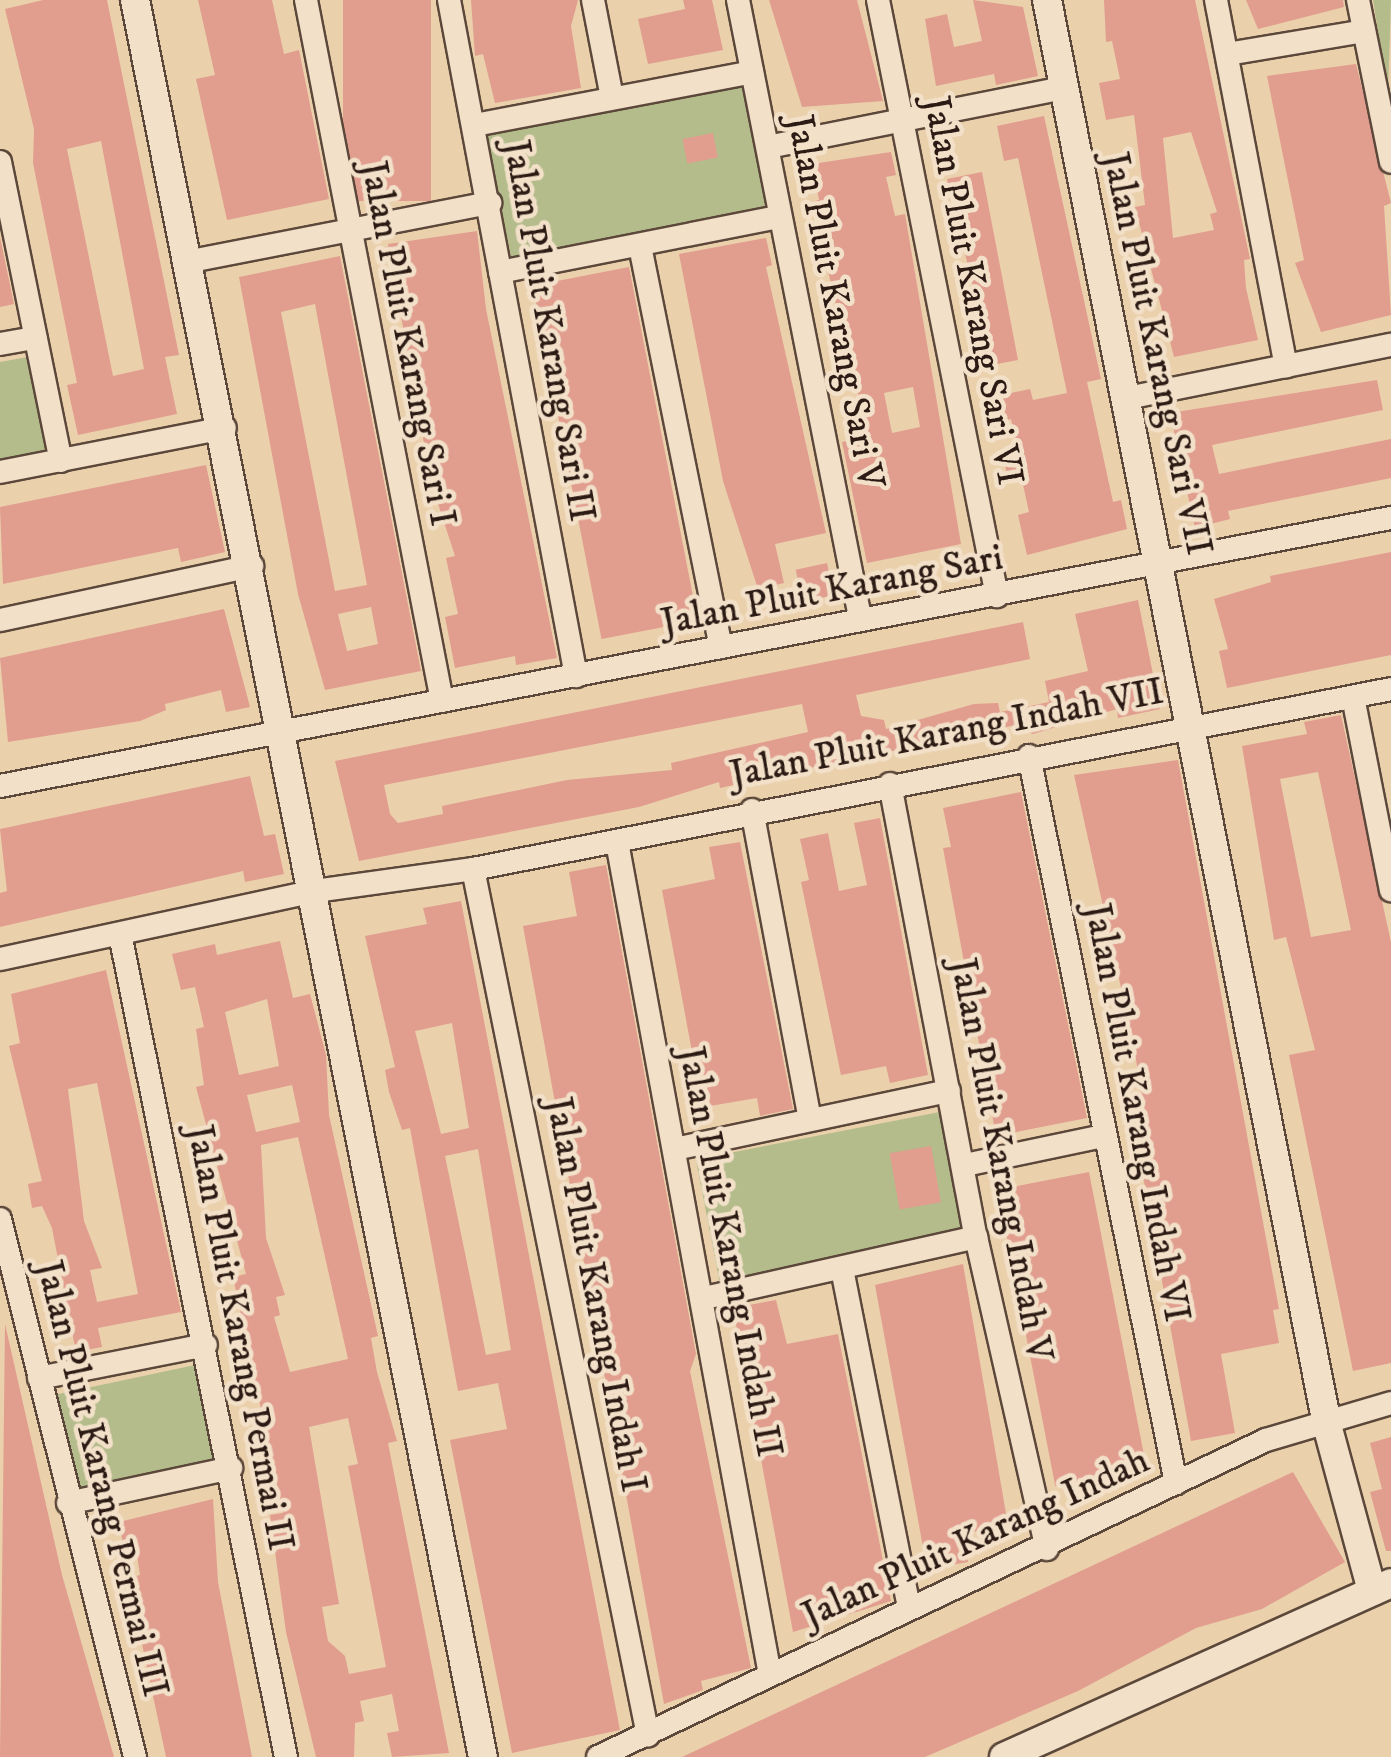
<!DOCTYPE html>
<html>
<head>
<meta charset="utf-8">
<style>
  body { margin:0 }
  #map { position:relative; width:1391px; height:1757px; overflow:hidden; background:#ebd0ac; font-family:"IM FELL DW Pica",serif }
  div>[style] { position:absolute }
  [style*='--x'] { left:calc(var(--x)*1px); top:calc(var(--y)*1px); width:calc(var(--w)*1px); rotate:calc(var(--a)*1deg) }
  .green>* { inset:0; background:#b5bc8b; transform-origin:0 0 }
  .building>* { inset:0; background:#e19d8e; transform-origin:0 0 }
  .roads { filter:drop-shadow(2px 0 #5c483a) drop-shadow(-2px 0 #5c483a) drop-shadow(0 2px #5c483a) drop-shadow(0 -2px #5c483a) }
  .minor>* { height:22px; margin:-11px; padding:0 11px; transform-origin:11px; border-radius:11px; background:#f2e0c9 }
  .tertiary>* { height:28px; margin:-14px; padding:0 14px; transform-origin:14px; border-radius:14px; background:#f2e0c9 }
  span { translate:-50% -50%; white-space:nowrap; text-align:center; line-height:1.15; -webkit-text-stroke:9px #f2e0c9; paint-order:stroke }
  .street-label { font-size:38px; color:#2c1b14 }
</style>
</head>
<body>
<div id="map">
  <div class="green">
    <i style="clip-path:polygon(1373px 0,1391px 0,1388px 94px)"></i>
    <i style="left:747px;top:82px;width:131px;height:265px;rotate:79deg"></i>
    <i style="clip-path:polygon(33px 356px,52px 459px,0 469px,0 362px)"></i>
    <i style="left:950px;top:1110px;width:128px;height:259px;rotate:79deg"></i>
    <i style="left:209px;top:1362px;width:112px;height:156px;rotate:78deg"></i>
  </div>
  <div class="building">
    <i style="clip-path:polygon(evenodd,43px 0,107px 0,179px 355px,165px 357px,177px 414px,78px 435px,67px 385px,77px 383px,33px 163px,34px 129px,5px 9px,43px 0,101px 141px,144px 369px,113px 376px,67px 149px,101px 141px)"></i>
    <i style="clip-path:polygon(198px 0,272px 0,284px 54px,299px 50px,329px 199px,227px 220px,196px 79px,215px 75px)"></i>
    <i style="left:343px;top:0;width:88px;height:201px"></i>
    <i style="clip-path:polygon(471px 0,578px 0,571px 26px,581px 88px,495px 103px,483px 54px,475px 56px)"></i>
    <i style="clip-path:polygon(683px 0,712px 0,723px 50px,648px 64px,638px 19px,685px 9px)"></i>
    <i style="clip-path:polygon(769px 0,857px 0,883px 101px,802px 107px)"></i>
    <i style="clip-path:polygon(973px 0,1023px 7px,1038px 76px,996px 85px,994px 74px,936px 86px,925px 19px,947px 14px,954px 47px,982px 41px)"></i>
    <i style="clip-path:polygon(evenodd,1104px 0,1195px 0,1250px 259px,1244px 260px,1246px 288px,1258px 340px,1174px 357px,1135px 207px,1145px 205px,1134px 115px,1106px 120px,1099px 83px,1120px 79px,1112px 41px,1106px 42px,1104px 0,1191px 132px,1217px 212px,1210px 214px,1214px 230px,1173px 238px,1163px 138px,1191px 132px)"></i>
    <i style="clip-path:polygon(1246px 0,1343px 0,1344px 7px,1258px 29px)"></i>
    <i style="clip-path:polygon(1356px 64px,1391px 203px,1384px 206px,1391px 315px,1321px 332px,1295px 263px,1304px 260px,1267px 76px)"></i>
    <i style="clip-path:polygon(1044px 116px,1101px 379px,1087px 382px,1113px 502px,1121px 500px,1127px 529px,1027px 555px,1018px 515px,1029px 512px,1022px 480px,1009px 483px,1003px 456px,1019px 453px,1011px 419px,989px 424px,984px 399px,1030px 389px,1033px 400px,1067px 393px,1018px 158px,1004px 161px,997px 126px)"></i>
    <i style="left:713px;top:133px;width:25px;height:31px;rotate:79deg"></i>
    <i style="clip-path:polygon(evenodd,891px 152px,896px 175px,886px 177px,895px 216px,905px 214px,961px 544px,867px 563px,842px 442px,862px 439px,860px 402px,811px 202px,819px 200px,812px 164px,891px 152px,913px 387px,920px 427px,892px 433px,884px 393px,913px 387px)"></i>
    <i style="clip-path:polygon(982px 172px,1018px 360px,992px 365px,947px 179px)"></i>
    <i style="clip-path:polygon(477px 231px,486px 309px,557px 658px,516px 665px,515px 656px,455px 668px,445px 617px,458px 614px,446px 558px,455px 556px,431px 482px,388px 244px)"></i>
    <i style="clip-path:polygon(0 237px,14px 304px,0 307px)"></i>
    <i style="clip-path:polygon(766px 238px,772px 265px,766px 267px,826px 533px,775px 544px,784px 583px,758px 589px,723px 481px,679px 254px)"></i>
    <i style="clip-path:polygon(evenodd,340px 256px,421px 671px,325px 690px,298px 594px,239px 277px,340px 256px,315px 304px,367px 585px,335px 591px,281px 312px,315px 304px,340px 256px,371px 607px,378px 644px,347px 651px,338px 614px,371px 607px)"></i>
    <i style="left:629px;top:267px;width:360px;height:98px;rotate:79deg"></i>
    <i style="clip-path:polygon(1377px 380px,1383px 410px,1212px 445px,1219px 474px,1391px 439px,1391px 478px,1228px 511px,1230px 519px,1195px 528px,1170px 413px)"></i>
    <i style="clip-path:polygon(206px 465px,225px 552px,181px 562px,178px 548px,3px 584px,0 507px)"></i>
    <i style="clip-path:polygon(1391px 552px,1391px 655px,1227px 688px,1219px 651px,1228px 649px,1214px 599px,1271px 582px,1270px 576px)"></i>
    <i style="left:827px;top:563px;width:33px;height:32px;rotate:78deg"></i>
    <i style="clip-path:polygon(evenodd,1138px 600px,1160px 709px,1118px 718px,1117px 709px,1033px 734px,1011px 726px,980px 733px,982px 740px,877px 753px,720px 788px,719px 782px,639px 807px,359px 861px,335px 761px,1023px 622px,1030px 659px,856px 695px,861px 716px,884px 720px,886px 729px,974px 704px,998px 703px,1000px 712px,1049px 702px,1045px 681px,1088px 671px,1075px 614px,1138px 600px,802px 704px,808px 732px,671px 763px,672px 770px,567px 780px,442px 806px,443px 814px,398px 823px,390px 814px,384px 785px,802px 704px)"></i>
    <i style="clip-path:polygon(224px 609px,250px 707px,226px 712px,221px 690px,165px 704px,166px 710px,140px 721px,8px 742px,0 658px)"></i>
    <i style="clip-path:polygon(evenodd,1341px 715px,1391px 942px,1391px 1363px,1353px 1371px,1289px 1055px,1315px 1050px,1286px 937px,1274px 940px,1242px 746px,1307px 734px,1304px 722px,1341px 715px,1318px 772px,1351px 930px,1311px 937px,1280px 779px,1318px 772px)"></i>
    <i style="clip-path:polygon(1178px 760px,1279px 1309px,1273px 1310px,1279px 1343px,1221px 1354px,1235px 1433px,1191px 1441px,1131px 1110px,1144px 1107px,1133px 1042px,1074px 775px)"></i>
    <i style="clip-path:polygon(250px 776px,264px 836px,275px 834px,284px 874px,245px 882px,243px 871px,0 927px,0 893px,7px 891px,0 829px)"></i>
    <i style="clip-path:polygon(1021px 792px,1087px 1118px,996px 1136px,943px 848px,951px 847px,943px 808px)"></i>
    <i style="clip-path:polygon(880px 818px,928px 1075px,890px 1083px,886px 1066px,841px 1075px,801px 882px,809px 880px,800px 839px,828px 833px,839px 891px,867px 885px,854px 823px)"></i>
    <i style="clip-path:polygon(740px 842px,793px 1109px,760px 1116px,757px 1098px,710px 1106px,706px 1082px,698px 1084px,662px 890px,715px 879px,709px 847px)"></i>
    <i style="clip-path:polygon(606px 865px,696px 1354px,690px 1371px,751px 1668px,701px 1681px,703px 1690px,664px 1704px,523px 926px,577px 916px,569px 872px)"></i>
    <i style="clip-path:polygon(evenodd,461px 901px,620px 1730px,512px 1753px,450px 1440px,507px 1429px,498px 1383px,458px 1391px,410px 1128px,402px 1130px,389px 1092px,385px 1070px,395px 1067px,365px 936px,427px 924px,423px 908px,461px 901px,452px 1023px,469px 1128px,441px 1134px,415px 1031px,452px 1023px,461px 901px,478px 1149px,511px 1350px,486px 1355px,445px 1156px,478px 1149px)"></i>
    <i style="clip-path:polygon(evenodd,280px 941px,293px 998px,310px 994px,326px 1055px,329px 1115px,378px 1336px,371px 1338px,377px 1372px,397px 1441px,388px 1443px,449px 1753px,392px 1757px,387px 1733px,399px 1731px,392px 1694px,360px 1701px,364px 1721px,355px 1723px,354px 1757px,316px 1757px,286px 1632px,270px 1515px,283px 1513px,233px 1277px,246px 1274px,196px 1087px,204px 1085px,196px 1029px,204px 1027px,195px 987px,181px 990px,172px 954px,215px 944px,217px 955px,280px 941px,267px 999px,279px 1066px,239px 1075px,225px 1012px,267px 999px,280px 941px,292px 1085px,300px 1122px,256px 1132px,247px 1095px,292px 1085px,280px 941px,298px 1137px,348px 1359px,290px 1372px,274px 1317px,280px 1315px,276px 1297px,285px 1295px,266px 1238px,261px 1145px,298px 1137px,280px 941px,348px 1418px,358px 1464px,348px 1466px,386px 1667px,349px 1674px,345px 1656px,328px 1641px,322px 1607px,339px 1604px,309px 1427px,348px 1418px)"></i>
    <i style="clip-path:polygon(evenodd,106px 970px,181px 1312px,98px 1328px,102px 1347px,76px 1352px,52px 1228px,42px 1206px,32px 1208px,28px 1184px,42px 1181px,9px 1046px,20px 1043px,11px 994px,106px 970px,97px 1083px,138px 1294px,97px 1302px,90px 1270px,102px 1268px,84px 1221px,68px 1089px,97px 1083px)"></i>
    <i style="left:931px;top:1146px;width:57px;height:42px;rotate:80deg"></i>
    <i style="left:1089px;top:1172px;width:302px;height:93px;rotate:79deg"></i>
    <i style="clip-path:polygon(963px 1264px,1008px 1525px,963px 1534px,968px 1562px,927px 1569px,875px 1285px)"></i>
    <i style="clip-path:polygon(776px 1300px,787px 1344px,838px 1334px,891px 1601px,793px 1632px,733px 1308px)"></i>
    <i style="clip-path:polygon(5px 1324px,62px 1575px,114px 1757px,0 1757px)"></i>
    <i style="clip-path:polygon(1391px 1437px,1391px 1551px,1386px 1551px,1370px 1492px,1382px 1489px,1370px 1443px)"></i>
    <i style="clip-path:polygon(1293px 1472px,1345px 1562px,1262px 1609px,1196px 1628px,1078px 1691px,925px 1757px,682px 1757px)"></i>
    <i style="clip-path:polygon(213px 1499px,218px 1582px,252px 1757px,166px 1757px,128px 1578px,140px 1575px,135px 1542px,123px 1544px,119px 1522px)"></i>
  </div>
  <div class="roads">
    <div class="minor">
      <i style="--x:306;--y:0;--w:714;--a:79.02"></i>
      <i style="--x:449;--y:0;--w:688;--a:79.36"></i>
      <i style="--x:593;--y:0;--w:100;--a:79"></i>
      <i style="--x:738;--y:0;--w:629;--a:78.82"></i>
      <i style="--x:878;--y:0;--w:608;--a:78.71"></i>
      <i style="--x:1216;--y:0;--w:373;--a:79.2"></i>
      <i style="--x:1358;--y:0;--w:165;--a:78.5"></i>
      <i style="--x:1227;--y:54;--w:139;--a:-9.5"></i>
      <i style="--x:475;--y:125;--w:282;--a:-10.8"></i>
      <i style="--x:768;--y:147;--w:301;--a:-11.3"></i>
      <i style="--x:0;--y:162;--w:305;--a:78.5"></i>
      <i style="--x:640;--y:246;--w:409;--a:78.6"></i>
      <i style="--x:191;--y:261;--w:305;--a:-11"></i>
      <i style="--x:500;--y:272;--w:284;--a:-11.2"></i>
      <i style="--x:0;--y:344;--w:36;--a:-10"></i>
      <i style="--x:1127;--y:398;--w:269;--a:-11.4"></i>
      <i style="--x:0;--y:472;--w:229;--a:-11.1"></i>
      <i style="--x:0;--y:620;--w:258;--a:-12.1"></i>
      <i style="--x:1353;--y:697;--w:197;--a:78.9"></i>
      <i style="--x:1029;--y:756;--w:742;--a:78.57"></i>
      <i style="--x:890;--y:784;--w:461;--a:79.3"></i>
      <i style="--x:976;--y:1237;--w:320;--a:77.2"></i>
      <i style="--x:0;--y:786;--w:1417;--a:-10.91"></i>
      <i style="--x:752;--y:810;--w:314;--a:79.4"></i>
      <i style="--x:617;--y:842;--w:847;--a:79.59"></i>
      <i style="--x:473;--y:869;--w:884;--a:78.58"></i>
      <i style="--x:120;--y:934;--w:840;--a:78.6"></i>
      <i style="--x:0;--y:959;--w:322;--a:-12.2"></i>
      <i style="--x:315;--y:891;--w:160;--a:-7.9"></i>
      <i style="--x:473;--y:869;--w:935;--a:-11.09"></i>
      <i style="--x:675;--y:1149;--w:280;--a:-12"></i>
      <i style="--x:965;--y:1165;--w:141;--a:-11.9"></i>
      <i style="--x:0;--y:1219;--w:555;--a:75.91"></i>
      <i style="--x:842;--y:1269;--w:344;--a:78.8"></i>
      <i style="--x:704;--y:1298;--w:279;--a:-12.6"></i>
      <i style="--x:39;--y:1378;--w:170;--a:-11.2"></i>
      <i style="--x:68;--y:1503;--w:167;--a:-12.1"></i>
      <i style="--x:598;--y:1757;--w:739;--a:-25.39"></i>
      <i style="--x:1266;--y:1440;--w:130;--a:-16.5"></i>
    </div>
    <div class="tertiary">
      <i style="--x:135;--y:0;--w:1791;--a:78.8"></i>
      <i style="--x:1047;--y:0;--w:1452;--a:78.88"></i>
      <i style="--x:1327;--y:1425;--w:172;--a:74.8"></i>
      <i style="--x:1004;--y:1757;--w:424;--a:-24.2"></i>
    </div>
  </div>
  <div class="street-label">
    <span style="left:972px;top:291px;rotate:79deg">Jalan Pluit Karang Sari VI</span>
    <span style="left:834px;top:302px;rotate:79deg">Jalan Pluit Karang Sari V</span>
    <span style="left:548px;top:331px;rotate:80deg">Jalan Pluit Karang Sari II</span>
    <span style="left:407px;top:344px;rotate:79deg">Jalan Pluit Karang Sari I</span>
    <span style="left:1156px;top:354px;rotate:78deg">Jalan Pluit Karang Sari VII</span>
    <span style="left:832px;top:591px;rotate:-11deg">Jalan Pluit Karang Sari</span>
    <span style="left:947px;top:734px;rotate:-11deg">Jalan Pluit Karang Indah VII</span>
    <span style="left:1136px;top:1113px;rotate:79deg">Jalan Pluit Karang Indah VI</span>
    <span style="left:1000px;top:1160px;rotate:79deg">Jalan Pluit Karang Indah V</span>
    <span style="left:729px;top:1252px;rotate:79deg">Jalan Pluit Karang Indah II</span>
    <span style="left:595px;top:1295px;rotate:79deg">Jalan Pluit Karang Indah I</span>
    <span style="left:239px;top:1338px;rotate:79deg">Jalan Pluit Karang Permai II</span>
    <span style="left:101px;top:1479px;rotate:76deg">Jalan Pluit Karang Permai III</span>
    <span style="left:976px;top:1539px;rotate:-25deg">Jalan Pluit Karang Indah</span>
  </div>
</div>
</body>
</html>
